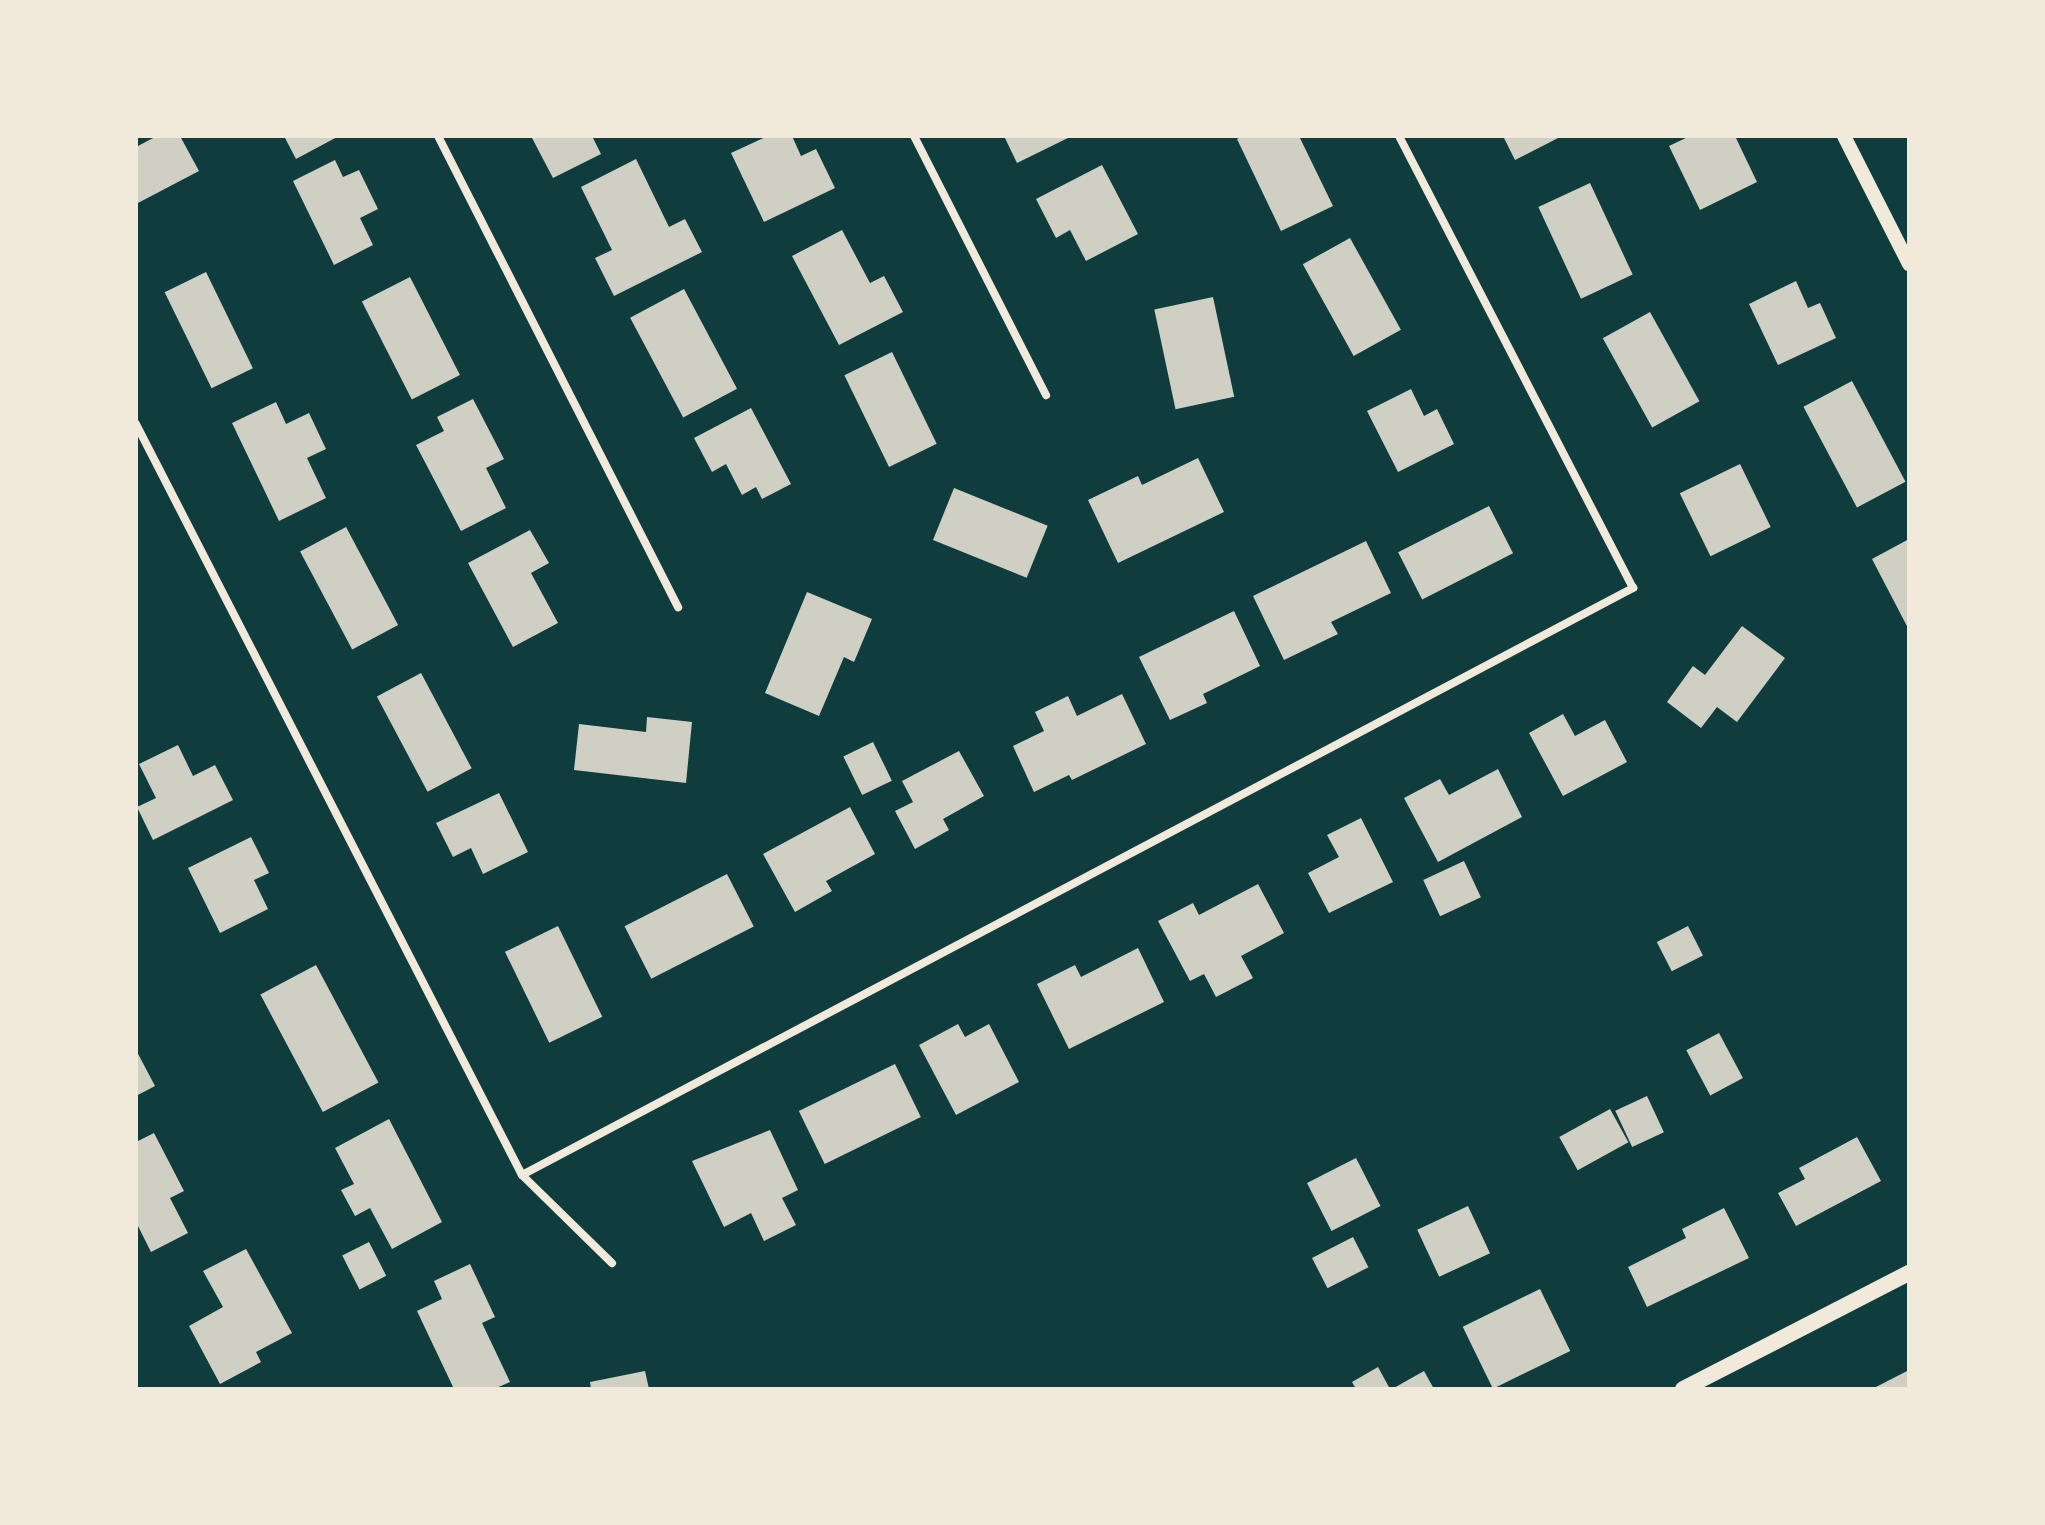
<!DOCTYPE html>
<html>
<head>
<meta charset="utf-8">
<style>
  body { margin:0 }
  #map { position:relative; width:2045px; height:1525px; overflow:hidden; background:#0f3d3e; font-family:"IBM Plex Sans",sans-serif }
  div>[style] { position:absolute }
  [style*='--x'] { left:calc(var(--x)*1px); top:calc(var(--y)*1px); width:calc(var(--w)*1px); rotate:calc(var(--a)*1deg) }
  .building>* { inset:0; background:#cfcfc3; transform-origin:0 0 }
  .minor>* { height:8px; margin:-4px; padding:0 4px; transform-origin:4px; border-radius:4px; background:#f1e9da }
  .tertiary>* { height:14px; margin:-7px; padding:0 7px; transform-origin:7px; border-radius:7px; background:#f1e9da }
  .secondary>* { height:16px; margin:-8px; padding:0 8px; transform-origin:8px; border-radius:8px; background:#f1e9da }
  span { translate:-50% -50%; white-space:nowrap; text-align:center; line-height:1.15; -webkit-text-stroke:6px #f1e9da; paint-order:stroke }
  .frame { position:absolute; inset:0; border:138px solid #f1e9da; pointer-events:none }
</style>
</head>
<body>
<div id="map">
  <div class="building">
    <i style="clip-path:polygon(157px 136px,180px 136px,199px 171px,136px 204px,136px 147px)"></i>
    <i style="clip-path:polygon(284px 136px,339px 136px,296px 159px)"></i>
    <i style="clip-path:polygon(531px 136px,592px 136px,601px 154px,553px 178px)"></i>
    <i style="clip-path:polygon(768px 136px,792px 136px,801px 156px,816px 149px,835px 188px,764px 222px,731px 153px)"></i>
    <i style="clip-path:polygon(1004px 136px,1072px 136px,1017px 163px)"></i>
    <i style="clip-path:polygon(1243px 136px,1299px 136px,1333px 206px,1281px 231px,1237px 139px)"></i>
    <i style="clip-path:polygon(1503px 136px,1562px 136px,1515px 160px)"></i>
    <i style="clip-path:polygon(1690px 136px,1735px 136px,1757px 182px,1700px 210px,1669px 146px)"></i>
    <i style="clip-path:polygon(636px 159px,669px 227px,685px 219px,702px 252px,614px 296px,595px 258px,612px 250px,581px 187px)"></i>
    <i style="clip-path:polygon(335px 160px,343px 177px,359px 170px,378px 209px,360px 218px,373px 245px,334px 265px,293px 181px)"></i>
    <i style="clip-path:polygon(1102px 165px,1138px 234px,1086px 261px,1070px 230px,1056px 238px,1036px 199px)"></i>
    <i style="left:1590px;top:183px;width:101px;height:57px;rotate:65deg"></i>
    <i style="clip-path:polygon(842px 230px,870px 283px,884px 276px,903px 312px,839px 345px,792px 256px)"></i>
    <i style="left:1350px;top:238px;width:105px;height:54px;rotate:61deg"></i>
    <i style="left:206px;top:272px;width:107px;height:46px;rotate:64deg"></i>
    <i style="left:410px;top:277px;width:110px;height:54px;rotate:63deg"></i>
    <i style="clip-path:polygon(1796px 281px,1808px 308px,1820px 303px,1836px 338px,1778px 365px,1749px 304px)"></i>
    <i style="left:684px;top:289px;width:113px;height:61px;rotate:62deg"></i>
    <i style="left:1213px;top:297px;width:102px;height:60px;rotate:78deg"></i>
    <i style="left:1650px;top:312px;width:102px;height:54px;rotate:61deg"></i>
    <i style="left:892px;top:352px;width:102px;height:53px;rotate:64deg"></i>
    <i style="left:1852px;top:381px;width:114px;height:55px;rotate:62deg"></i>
    <i style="clip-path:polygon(1411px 389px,1424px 416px,1437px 409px,1454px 444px,1398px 472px,1367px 411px)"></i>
    <i style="clip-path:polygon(473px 399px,504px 459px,486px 468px,506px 508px,461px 531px,416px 445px,444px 431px,437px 417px)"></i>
    <i style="clip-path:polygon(276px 402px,286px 424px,309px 413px,326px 449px,307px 458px,326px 498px,279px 521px,232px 423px)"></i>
    <i style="clip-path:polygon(751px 408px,791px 484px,762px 499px,756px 487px,742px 495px,726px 464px,712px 472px,694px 438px)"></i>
    <i style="clip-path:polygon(1198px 458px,1224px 512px,1118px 563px,1088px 500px,1138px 476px,1142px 485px)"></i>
    <i style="left:1740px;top:464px;width:70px;height:67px;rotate:64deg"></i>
    <i style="left:954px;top:488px;width:101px;height:56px;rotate:22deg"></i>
    <i style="left:1489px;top:506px;width:53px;height:102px;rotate:63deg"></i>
    <i style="left:346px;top:527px;width:111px;height:52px;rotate:62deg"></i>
    <i style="clip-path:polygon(530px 530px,549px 563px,531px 573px,558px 623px,513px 647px,468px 563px)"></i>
    <i style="clip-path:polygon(1909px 539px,1909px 630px,1872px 559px)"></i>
    <i style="clip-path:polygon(1366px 541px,1391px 593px,1331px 622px,1338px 634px,1284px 660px,1253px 596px)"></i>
    <i style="clip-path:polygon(807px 592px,872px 619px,854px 662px,844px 657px,819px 716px,765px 693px)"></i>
    <i style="clip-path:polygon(1234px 611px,1260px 666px,1203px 694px,1207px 703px,1170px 720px,1139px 657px)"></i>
    <i style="clip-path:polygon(1742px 626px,1785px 658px,1737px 722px,1717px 707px,1701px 728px,1667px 702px,1693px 666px,1705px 675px)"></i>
    <i style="left:421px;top:673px;width:108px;height:50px;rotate:62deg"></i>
    <i style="clip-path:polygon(1122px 694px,1146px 744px,1072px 780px,1069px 775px,1034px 792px,1013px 746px,1044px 731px,1035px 712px,1068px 696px,1077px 716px)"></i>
    <i style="clip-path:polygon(1563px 714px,1575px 736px,1605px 720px,1627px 762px,1563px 796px,1529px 733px)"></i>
    <i style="clip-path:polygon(647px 717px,692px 722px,686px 783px,574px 770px,579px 724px,646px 732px)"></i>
    <i style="left:873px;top:742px;width:43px;height:33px;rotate:64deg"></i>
    <i style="clip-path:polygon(178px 745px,193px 776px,215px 765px,233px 800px,153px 840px,137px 807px,156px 798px,139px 764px)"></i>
    <i style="clip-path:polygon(959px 751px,984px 796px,943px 819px,949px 830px,915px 849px,895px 811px,913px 802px,902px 781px)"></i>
    <i style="clip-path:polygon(1498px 769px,1522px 817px,1438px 862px,1404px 798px,1440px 779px,1449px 795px)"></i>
    <i style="clip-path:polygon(499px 793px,528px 852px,483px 874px,471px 848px,453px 857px,436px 823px)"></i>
    <i style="clip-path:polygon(850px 807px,875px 854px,826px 881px,832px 891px,795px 912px,763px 854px)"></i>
    <i style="clip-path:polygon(1361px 818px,1393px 882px,1329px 913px,1308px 873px,1339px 857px,1327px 835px)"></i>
    <i style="clip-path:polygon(251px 837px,269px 873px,254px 880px,268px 909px,220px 933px,188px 868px)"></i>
    <i style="left:1464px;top:861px;width:40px;height:45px;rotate:65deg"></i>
    <i style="left:727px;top:874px;width:59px;height:115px;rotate:63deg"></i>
    <i style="clip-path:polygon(1258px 884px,1284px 933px,1241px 956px,1253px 978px,1216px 997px,1204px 974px,1190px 981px,1158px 921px,1193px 903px,1199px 915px)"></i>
    <i style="left:558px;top:926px;width:101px;height:59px;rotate:64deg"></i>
    <i style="left:1688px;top:926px;width:33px;height:35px;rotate:63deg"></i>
    <i style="clip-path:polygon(1138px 948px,1164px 1002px,1069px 1049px,1037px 984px,1075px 965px,1081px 977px)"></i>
    <i style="left:316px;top:965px;width:133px;height:63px;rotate:62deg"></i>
    <i style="clip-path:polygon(958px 1024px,965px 1037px,989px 1024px,1019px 1082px,956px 1115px,919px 1045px)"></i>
    <i style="left:1719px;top:1033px;width:51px;height:37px;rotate:62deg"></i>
    <i style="clip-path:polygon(136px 1050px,155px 1086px,136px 1096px)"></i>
    <i style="left:895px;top:1064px;width:59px;height:107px;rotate:64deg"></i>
    <i style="left:1647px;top:1096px;width:40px;height:35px;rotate:65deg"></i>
    <i style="left:1610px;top:1109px;width:38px;height:58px;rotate:61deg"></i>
    <i style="clip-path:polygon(389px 1119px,442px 1222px,392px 1249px,370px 1208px,355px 1216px,341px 1190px,354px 1184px,335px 1148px)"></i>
    <i style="clip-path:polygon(770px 1130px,798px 1190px,782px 1198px,796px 1225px,764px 1241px,751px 1213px,724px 1227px,692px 1161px)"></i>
    <i style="clip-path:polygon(154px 1133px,184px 1191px,170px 1198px,188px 1233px,151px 1252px,136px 1222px,136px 1142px)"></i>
    <i style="clip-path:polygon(1857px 1137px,1881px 1181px,1796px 1226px,1778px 1193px,1805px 1179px,1799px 1168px)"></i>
    <i style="left:1356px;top:1158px;width:54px;height:55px;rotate:63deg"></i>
    <i style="left:1468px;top:1206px;width:52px;height:56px;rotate:65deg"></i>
    <i style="clip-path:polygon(1724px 1208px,1749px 1258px,1647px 1307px,1628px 1267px,1686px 1238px,1682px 1229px)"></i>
    <i style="left:1353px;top:1237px;width:34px;height:46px;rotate:63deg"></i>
    <i style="left:369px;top:1242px;width:38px;height:30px;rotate:63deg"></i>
    <i style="clip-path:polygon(246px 1249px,292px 1333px,256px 1352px,261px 1362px,220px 1384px,189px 1326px,223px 1307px,203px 1271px)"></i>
    <i style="clip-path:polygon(470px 1264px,495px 1317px,482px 1323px,510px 1382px,494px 1389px,454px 1389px,417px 1311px,442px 1299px,434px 1281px)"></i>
    <i style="left:1540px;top:1289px;width:69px;height:86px;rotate:64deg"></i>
    <i style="clip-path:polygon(1378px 1367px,1390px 1389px,1356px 1389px,1352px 1382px)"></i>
    <i style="clip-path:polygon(1909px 1370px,1909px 1389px,1872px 1389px)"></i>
    <i style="clip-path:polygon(645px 1371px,649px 1389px,591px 1389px,590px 1382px)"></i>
    <i style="clip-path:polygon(1424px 1371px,1434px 1389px,1392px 1389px)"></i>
  </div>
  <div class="minor">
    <i style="--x:438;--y:136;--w:529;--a:63"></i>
    <i style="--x:914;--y:136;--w:291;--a:63"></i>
    <i style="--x:136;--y:424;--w:844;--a:62.8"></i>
    <i style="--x:522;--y:1175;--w:126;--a:44.4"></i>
    <i style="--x:522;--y:1175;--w:1257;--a:-27.85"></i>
    <i style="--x:1633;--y:588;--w:509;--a:-117.37"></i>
  </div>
  <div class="tertiary">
    <i style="--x:1844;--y:136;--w:144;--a:63.1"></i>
  </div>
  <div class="secondary">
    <i style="--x:1683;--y:1389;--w:254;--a:-27.2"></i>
  </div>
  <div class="frame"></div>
</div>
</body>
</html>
